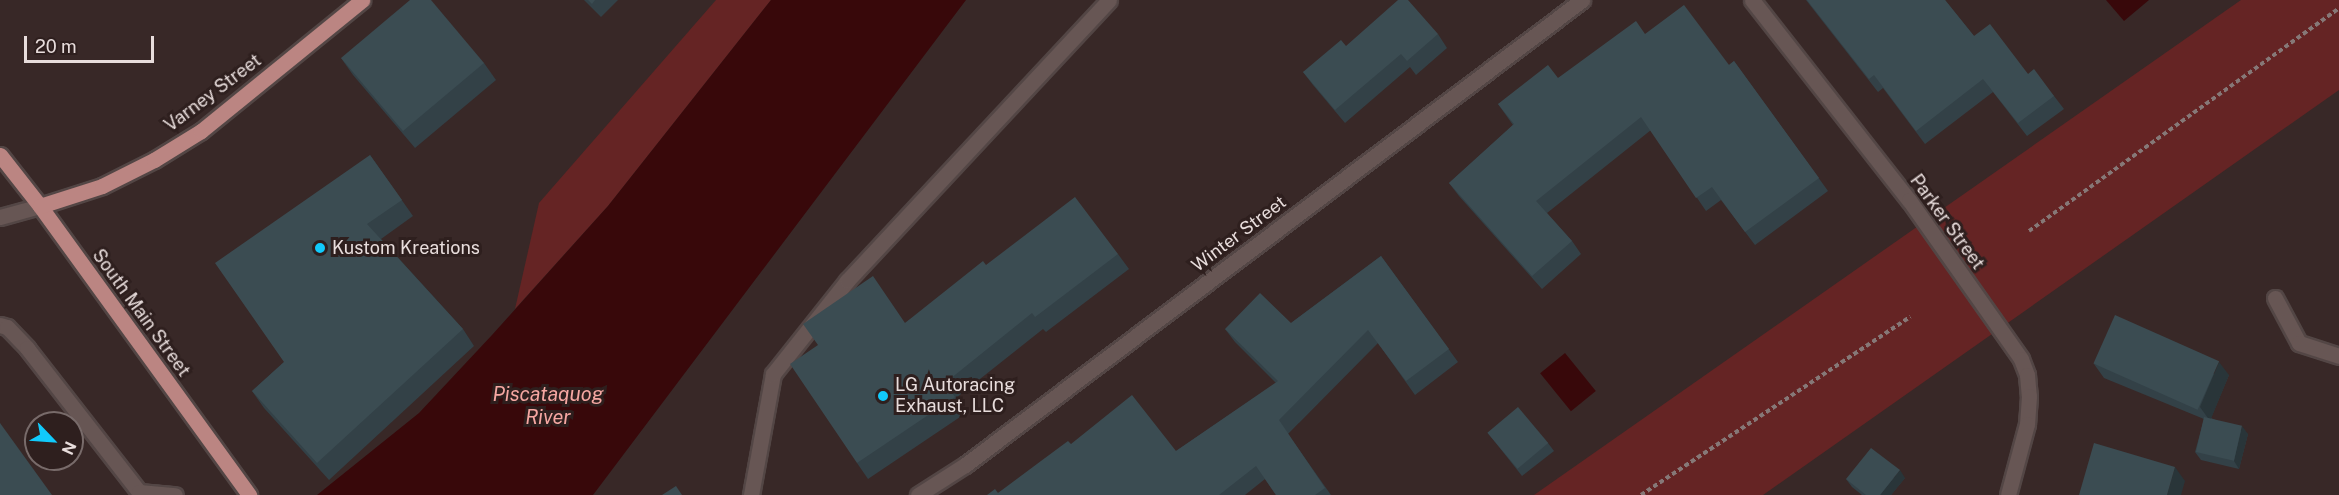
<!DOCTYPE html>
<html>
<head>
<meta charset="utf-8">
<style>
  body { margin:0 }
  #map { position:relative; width:2339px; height:495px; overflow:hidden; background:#382827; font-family:"Public Sans",sans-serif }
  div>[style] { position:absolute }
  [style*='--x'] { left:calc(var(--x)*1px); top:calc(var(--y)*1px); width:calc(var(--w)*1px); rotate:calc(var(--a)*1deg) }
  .green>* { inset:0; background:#652424 }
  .water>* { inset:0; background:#38080a; transform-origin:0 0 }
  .path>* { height:4px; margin-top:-2px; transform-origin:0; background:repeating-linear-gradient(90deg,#867877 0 4.5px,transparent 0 7.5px) }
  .roads { filter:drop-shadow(2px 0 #534645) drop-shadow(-2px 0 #534645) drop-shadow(0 2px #534645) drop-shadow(0 -2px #534645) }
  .minor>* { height:15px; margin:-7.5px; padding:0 7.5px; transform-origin:7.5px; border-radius:7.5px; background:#675654 }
  .major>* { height:15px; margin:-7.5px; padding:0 7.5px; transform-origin:7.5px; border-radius:7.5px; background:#bb8582 }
  .wall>* { inset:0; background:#334147 }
  .shaded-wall>* { inset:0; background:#293539 }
  .building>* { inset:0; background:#3b4c52; transform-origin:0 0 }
  .dots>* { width:16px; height:16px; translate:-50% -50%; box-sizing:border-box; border:3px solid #2e1f1e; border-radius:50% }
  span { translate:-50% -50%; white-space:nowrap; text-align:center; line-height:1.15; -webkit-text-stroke:6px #2e1f1e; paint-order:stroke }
  .street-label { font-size:18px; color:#e8dddc }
  .poi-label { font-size:18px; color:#e8dddc }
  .left { translate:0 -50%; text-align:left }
  .water-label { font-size:20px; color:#f6a7a2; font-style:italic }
  .north { position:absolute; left:24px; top:411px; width:60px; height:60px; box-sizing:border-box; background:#2e1f1e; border:2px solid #786b6a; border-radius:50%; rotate:115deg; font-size:16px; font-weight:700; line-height:24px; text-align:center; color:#e8dddc }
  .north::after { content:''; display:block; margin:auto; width:21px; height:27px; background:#11cafb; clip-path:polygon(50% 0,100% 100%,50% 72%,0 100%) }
  .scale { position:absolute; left:24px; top:36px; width:130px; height:27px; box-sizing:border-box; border:3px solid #e8dddc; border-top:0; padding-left:8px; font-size:18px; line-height:21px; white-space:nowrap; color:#e8dddc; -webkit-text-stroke:4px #2e1f1e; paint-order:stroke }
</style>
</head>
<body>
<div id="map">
  <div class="green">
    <i style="clip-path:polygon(716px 0,771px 0,608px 206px,515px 309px,539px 203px)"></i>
    <i style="clip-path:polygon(2241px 0,2339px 0,2339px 90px,1763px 495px,1534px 495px)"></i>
  </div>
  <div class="water">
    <i style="clip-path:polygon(771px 0,966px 0,593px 495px,317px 495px,419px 413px,492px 335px,608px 206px)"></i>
    <i style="clip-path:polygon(2106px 0,2149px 0,2124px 21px)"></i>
    <i style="left:1565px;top:353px;width:49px;height:32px;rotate:51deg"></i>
  </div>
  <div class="path">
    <i style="--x:2029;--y:231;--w:382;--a:-35.7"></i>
    <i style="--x:1641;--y:495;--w:323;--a:-33.5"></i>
  </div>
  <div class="roads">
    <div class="minor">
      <i style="--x:1752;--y:0;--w:254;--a:51.9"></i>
      <i style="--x:1909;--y:200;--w:194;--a:54.8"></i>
      <i style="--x:2021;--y:359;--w:17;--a:69"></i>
      <i style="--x:2027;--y:375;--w:21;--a:85"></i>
      <i style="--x:2029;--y:396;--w:28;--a:94"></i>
      <i style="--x:2027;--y:424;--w:73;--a:105"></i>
      <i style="--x:0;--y:217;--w:41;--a:-15.4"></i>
      <i style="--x:2275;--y:298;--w:51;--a:61.9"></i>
      <i style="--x:2299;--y:343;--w:42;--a:18"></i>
      <i style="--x:0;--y:325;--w:7;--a:16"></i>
      <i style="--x:7;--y:327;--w:29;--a:46"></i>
      <i style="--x:27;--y:348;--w:182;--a:52.1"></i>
      <i style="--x:139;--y:492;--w:36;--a:5"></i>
      <i style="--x:751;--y:495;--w:123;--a:-79.7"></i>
      <i style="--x:773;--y:374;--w:119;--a:-51.5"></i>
      <i style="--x:847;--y:281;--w:384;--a:-47"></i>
      <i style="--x:918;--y:495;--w:56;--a:-32.6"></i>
      <i style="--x:965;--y:465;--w:773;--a:-37"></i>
    </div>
    <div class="major">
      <i style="--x:0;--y:155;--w:65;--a:51.9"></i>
      <i style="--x:40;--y:206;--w:357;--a:54.1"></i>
      <i style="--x:40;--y:206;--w:65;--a:-17.9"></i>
      <i style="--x:102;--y:186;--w:58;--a:-26.6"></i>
      <i style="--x:154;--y:160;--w:55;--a:-31.7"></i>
      <i style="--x:201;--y:131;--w:208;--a:-39.1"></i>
    </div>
  </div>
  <div class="wall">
    <i style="clip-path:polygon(584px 0,618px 0,601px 17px)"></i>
    <i style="clip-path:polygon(1806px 0,1945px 0,1974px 36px,2028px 74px,2054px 96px,2064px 109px,2027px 136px,1993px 92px,1925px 144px,1883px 88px,1878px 92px)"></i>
    <i style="clip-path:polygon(1438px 34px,1447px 48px,1416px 75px,1410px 67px,1345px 123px,1313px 85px,1303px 72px,1346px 46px)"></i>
    <i style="clip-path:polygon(1645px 34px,1729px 65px,1734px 61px,1828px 191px,1755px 245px,1721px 200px,1706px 211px,1651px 130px,1547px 213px,1572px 241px,1581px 254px,1542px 289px,1459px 196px,1449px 183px,1513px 125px,1498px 104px,1558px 78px)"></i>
    <i style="clip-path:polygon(341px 58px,484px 63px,496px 80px,415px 148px,353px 75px)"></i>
    <i style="clip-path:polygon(370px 155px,413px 216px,381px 239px,463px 329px,474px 346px,329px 480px,264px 408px,252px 391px,284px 362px)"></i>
    <i style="clip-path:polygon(1118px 254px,1129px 269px,1046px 332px,1043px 329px,956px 398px,966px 413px,868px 479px,857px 463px,905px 323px,986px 265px)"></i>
    <i style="clip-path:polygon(1381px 256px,1458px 362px,1415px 395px,1378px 343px,1288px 434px,1331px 495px,1276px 495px,1265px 479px,1245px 495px,987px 495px,998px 493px,1071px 444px,1176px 451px,1276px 383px,1235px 342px,1225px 329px,1291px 323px)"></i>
    <i style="clip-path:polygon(2094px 364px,2229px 375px,2211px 418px,2248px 434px,2239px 469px,2201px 460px,2195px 452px,2204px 419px,2104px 378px)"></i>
    <i style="clip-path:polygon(1488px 433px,1548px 443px,1554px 451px,1522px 476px)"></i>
    <i style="clip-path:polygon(1905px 478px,1891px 495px,1862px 495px,1852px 487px,1846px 479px)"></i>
  </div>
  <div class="shaded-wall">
    <i style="clip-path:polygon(2219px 362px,2229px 375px,2210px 421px,2200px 407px)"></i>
    <i style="clip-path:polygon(2242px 426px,2248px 434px,2239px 469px,2234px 461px)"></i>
    <i style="clip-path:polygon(2175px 467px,2185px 481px,2181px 495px,2167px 495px)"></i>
    <i style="clip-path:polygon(1900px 470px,1905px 478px,1891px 495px,1880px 495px)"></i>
  </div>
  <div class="building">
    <i style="clip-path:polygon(410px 0,431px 0,484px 63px,403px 131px,341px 58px)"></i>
    <i style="clip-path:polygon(588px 0,595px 0,592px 4px)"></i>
    <i style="clip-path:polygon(1398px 0,1408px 0,1438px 34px,1407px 61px,1401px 54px,1335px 110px,1303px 72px,1341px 40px,1346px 46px)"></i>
    <i style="clip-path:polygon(1807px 0,1945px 0,1974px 36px,1990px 24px,2028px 74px,2034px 69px,2054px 96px,2018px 123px,1983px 79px,1916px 131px,1874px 75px,1869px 79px)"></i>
    <i style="clip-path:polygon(1684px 5px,1729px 65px,1734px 61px,1819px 178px,1745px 232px,1712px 187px,1696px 198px,1641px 117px,1536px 201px,1572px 241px,1532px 276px,1449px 183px,1514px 124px,1498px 104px,1548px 65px,1558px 78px,1636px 21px,1645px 34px)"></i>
    <i style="clip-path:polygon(370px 155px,402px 200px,367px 224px,463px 329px,317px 463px,252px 391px,284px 362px,215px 263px)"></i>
    <i style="clip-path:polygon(1075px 197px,1118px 254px,1035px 317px,1032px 313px,945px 383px,955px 397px,857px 463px,790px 364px,818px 345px,803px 324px,873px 276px,905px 323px,983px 261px,986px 265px)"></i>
    <i style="clip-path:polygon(1381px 256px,1449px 349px,1406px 381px,1368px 330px,1279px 420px,1325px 488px,1315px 495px,1276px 495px,1256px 466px,1219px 495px,987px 495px,995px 489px,998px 493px,1068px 441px,1071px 444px,1132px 395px,1176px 451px,1278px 381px,1225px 329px,1260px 293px,1291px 323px)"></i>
    <i style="left:2115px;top:315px;width:114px;height:53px;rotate:24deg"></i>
    <i style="left:1518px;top:407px;width:47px;height:40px;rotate:50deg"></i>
    <i style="left:2204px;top:417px;width:39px;height:36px;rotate:13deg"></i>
    <i style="clip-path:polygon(0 423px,52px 495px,0 495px)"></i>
    <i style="clip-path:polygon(2094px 443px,2175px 467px,2167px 495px,2079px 495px)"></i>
    <i style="clip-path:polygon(1871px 448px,1900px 470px,1880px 495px,1866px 495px,1846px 479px)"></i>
    <i style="clip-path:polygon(676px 486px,682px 495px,662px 495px)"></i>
  </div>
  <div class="dots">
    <i style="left:320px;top:248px;background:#11cafb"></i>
    <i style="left:883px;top:396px;background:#11cafb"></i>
  </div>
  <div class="street-label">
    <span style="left:213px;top:93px;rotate:-37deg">Varney Street</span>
    <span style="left:1947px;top:222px;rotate:54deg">Parker Street</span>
    <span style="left:1239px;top:234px;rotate:-37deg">Winter Street</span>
    <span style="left:141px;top:313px;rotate:54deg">South Main Street</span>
  </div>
  <div class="poi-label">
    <span class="left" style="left:332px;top:248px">Kustom Kreations</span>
    <span class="left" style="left:895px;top:396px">LG Autoracing<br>Exhaust, LLC</span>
  </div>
  <div class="water-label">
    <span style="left:548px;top:406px">Piscataquog<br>River</span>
  </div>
  <div class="north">N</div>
  <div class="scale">20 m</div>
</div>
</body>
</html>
